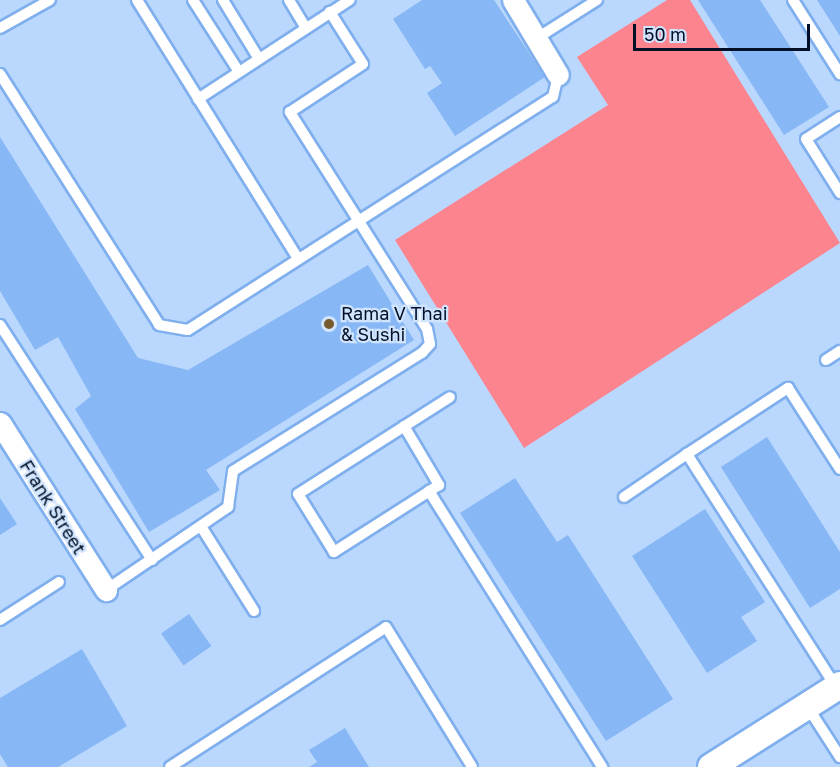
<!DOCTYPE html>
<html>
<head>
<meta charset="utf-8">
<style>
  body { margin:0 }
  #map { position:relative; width:840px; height:767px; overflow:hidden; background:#bad8fe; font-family:"Golos Text",sans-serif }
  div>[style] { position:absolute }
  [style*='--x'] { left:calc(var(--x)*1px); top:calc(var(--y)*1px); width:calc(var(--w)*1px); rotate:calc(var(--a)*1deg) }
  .green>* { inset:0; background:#fc848f }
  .building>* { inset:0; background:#87b7f5; transform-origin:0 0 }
  .roads { filter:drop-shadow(2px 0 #80afed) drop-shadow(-2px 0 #80afed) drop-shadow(0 2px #80afed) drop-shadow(0 -2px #80afed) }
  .service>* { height:10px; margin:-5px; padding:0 5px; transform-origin:5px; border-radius:5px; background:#fff }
  .minor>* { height:21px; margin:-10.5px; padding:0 10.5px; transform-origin:10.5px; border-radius:10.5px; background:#fff }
  .tertiary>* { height:26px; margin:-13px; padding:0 13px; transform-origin:13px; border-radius:13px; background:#fff }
  .dots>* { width:16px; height:16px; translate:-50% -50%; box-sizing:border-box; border:3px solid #d0e4fe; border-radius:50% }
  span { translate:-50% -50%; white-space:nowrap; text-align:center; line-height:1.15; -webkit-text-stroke:4.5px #d0e4fe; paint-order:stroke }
  .poi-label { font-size:18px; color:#011026 }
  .left { translate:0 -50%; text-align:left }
  .street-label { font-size:18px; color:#011026 }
  .scale { position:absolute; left:633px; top:24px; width:177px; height:27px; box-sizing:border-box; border:3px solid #011026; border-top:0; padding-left:8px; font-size:18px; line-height:21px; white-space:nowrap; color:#011026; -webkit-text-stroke:4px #d0e4fe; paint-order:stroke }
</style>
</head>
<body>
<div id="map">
  <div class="green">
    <i style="clip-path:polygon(667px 0,690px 0,840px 243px,524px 448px,395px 240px,608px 105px,577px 57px)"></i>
  </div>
  <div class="building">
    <i style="clip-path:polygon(422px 0,494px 0,545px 77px,455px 136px,427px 93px,442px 83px,430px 66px,425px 69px,393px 19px)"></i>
    <i style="clip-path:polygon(698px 0,760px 0,829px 107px,784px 135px)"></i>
    <i style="clip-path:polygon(817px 0,840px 0,840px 36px)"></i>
    <i style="clip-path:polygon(0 137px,138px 358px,188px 370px,368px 265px,414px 340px,206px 470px,220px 490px,149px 532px,75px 409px,91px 396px,58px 337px,35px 350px,0 291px)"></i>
    <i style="clip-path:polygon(767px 437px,840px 552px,840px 589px,810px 608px,721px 467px)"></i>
    <i style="clip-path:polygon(515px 478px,557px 542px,568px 535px,673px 699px,606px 741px,460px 513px)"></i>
    <i style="clip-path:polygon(0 498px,17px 524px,0 535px)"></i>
    <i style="clip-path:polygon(705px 509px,765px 602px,741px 617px,757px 641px,707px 673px,632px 556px)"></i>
    <i style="left:189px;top:614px;width:39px;height:34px;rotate:55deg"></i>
    <i style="clip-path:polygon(82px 649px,127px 726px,58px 767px,8px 767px,0 754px,0 698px)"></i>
    <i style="clip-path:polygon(345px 728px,369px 767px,309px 767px,317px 762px,309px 750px)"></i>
  </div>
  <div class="roads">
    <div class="service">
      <i style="--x:137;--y:0;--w:305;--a:58.1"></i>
      <i style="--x:193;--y:0;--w:85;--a:57.4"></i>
      <i style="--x:223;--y:0;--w:69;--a:58.6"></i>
      <i style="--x:289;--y:0;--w:33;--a:59"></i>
      <i style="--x:793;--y:0;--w:88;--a:57.6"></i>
      <i style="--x:0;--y:28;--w:57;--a:-29.2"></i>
      <i style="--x:537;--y:38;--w:71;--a:-32.3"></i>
      <i style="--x:0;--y:74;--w:297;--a:57.6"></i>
      <i style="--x:159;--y:325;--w:29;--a:10"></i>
      <i style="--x:188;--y:330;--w:433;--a:-32.6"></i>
      <i style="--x:553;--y:97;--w:23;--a:-77"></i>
      <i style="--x:198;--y:99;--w:181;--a:-33.1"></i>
      <i style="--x:840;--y:117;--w:40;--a:147.1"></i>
      <i style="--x:806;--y:139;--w:64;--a:57.8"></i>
      <i style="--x:0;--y:325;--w:280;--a:57.1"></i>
      <i style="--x:826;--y:360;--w:17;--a:-33"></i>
      <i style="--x:404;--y:426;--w:69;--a:59.3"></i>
      <i style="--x:439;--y:485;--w:125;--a:147.5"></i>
      <i style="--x:334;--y:552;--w:68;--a:-121.8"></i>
      <i style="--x:298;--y:494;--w:180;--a:-32.5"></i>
      <i style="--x:429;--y:491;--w:326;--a:57.9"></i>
      <i style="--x:624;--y:497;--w:76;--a:-34.3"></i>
      <i style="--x:202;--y:528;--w:98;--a:57.9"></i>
      <i style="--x:106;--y:590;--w:148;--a:-34.2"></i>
      <i style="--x:228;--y:507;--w:36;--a:-82"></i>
      <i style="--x:233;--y:471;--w:223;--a:-32"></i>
      <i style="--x:422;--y:353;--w:12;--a:-48"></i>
      <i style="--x:430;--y:344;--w:15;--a:-101"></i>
      <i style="--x:427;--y:329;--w:257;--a:-122.3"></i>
      <i style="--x:290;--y:112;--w:87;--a:-33.3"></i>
      <i style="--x:363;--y:64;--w:62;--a:-122.4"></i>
      <i style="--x:0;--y:620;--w:70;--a:-32.8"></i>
      <i style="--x:836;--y:687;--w:277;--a:-122.6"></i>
      <i style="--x:687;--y:454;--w:121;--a:-33.2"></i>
      <i style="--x:788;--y:388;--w:96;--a:57.3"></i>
      <i style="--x:807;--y:706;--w:61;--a:57.1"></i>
      <i style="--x:170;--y:767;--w:257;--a:-32.9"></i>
      <i style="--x:386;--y:627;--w:164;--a:58.4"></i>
    </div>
    <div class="minor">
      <i style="--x:513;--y:0;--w:87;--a:59"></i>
      <i style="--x:0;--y:423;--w:198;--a:57.6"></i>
    </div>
    <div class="tertiary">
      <i style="--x:711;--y:767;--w:153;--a:-32.4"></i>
    </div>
  </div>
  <div class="dots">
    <i style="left:329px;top:324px;background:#785a2f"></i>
  </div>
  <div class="poi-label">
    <span class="left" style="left:341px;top:324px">Rama V Thai<br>&amp; Sushi</span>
  </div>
  <div class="street-label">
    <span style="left:53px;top:507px;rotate:58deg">Frank Street</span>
  </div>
  <div class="scale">50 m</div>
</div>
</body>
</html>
